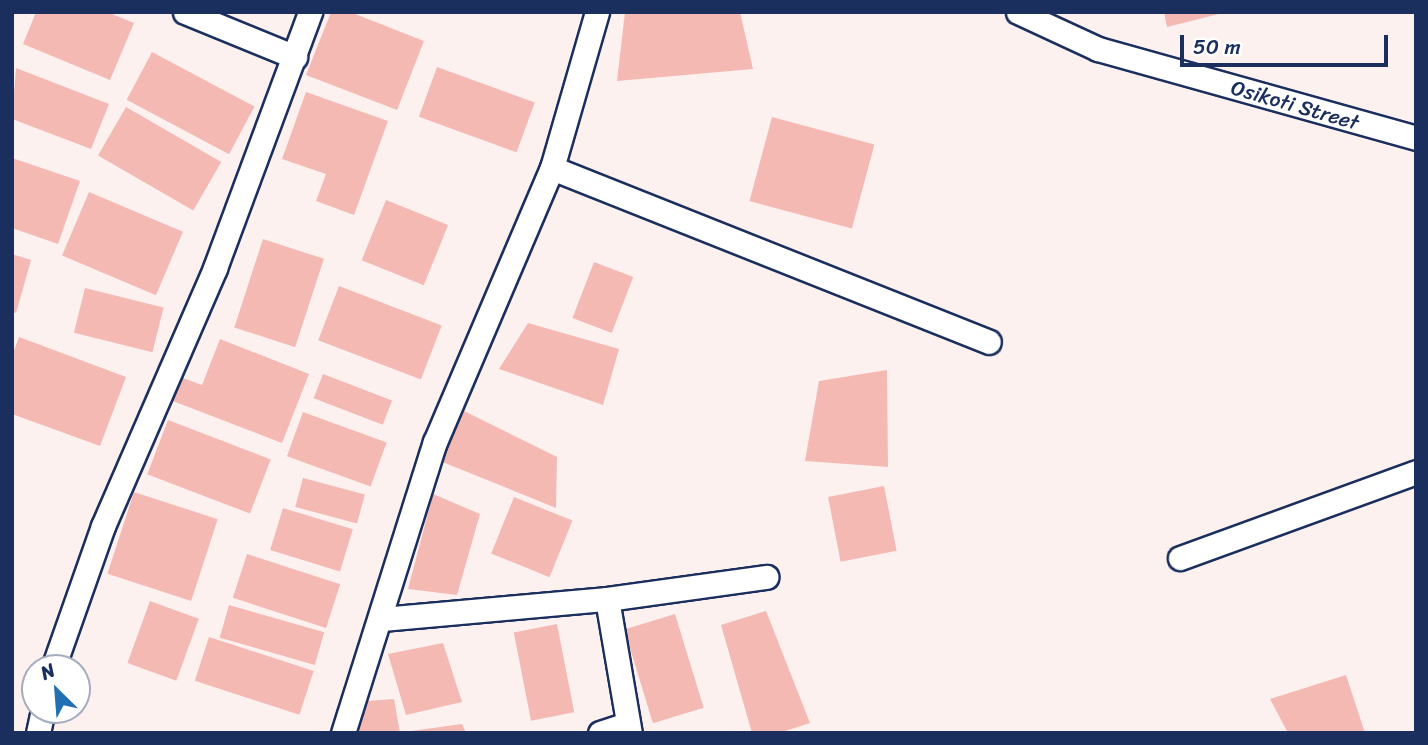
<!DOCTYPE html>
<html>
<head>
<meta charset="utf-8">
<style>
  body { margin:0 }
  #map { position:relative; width:1428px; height:745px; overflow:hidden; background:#fdf1f0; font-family:Sriracha,sans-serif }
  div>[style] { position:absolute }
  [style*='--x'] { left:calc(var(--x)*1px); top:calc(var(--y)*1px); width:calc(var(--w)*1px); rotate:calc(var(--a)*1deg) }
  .building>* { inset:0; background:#f5b9b4; transform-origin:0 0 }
  .roads { filter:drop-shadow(2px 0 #1b2f5e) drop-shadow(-2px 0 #1b2f5e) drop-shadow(0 2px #1b2f5e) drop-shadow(0 -2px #1b2f5e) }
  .street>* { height:23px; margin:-11.5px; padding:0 11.5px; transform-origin:11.5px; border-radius:11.5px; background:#fff }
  span { translate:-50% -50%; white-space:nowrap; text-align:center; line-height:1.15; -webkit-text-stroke:5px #fff; paint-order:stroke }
  .street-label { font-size:21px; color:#1b2f5e }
  .frame { position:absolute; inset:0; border:14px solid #1b2f5e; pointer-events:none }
  .north { position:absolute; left:21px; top:654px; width:70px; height:70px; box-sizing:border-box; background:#fff; border:2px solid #a4acbf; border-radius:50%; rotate:335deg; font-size:19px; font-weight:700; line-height:28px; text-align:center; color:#1b2f5e }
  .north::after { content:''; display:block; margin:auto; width:24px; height:32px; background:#1f6fb2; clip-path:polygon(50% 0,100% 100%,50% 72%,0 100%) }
  .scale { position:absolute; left:1180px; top:35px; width:208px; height:32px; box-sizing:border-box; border:4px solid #1b2f5e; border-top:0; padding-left:9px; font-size:21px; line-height:24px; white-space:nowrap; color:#1b2f5e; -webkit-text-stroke:5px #fff; paint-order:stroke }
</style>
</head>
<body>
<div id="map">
  <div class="building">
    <i style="clip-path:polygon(36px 12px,107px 12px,134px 23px,110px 80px,23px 44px)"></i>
    <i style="clip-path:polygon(331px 12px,350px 12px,424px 41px,397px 110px,306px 75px)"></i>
    <i style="clip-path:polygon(625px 12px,740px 12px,753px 69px,617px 81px)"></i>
    <i style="clip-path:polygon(1164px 12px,1223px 12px,1223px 13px,1167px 27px)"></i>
    <i style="left:152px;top:52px;width:116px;height:54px;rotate:28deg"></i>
    <i style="left:437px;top:67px;width:104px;height:53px;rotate:20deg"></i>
    <i style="clip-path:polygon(16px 68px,109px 104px,91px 149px,12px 119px)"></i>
    <i style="clip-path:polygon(306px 92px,388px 121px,354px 215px,316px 201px,326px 174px,282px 159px)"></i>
    <i style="left:126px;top:107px;width:110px;height:56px;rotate:30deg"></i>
    <i style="left:772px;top:117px;width:106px;height:87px;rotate:15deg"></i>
    <i style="clip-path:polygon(12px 158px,80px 181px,58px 244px,12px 228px)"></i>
    <i style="left:89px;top:192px;width:102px;height:69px;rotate:23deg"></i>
    <i style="left:386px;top:200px;width:67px;height:65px;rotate:22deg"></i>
    <i style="left:263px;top:239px;width:64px;height:93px;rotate:18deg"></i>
    <i style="clip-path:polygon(12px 254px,31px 260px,16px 313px,12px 312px)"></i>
    <i style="left:594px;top:262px;width:42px;height:60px;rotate:21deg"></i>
    <i style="left:339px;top:286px;width:110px;height:58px;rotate:21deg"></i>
    <i style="left:85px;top:288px;width:81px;height:46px;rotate:14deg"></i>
    <i style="clip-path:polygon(528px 323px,619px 349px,603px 405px,499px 369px)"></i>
    <i style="clip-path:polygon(19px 337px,126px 377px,100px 446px,12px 414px,12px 356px)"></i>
    <i style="clip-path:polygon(220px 339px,309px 374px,282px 443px,165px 398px,175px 375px,202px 385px)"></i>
    <i style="clip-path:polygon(887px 370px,888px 467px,805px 461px,819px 381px)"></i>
    <i style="left:323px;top:374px;width:74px;height:26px;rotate:21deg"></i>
    <i style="clip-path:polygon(458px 408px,557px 457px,556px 508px,435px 459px)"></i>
    <i style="left:303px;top:412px;width:89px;height:47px;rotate:20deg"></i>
    <i style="left:168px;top:420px;width:110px;height:58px;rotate:21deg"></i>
    <i style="left:303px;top:478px;width:64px;height:30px;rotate:15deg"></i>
    <i style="left:884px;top:486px;width:66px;height:57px;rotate:79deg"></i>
    <i style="left:134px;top:492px;width:88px;height:86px;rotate:18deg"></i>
    <i style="clip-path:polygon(433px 494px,480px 514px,457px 595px,408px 589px)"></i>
    <i style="left:514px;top:497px;width:63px;height:61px;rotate:22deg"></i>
    <i style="left:283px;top:508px;width:73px;height:44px;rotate:17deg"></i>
    <i style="left:247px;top:554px;width:98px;height:46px;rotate:18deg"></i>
    <i style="left:150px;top:601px;width:52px;height:66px;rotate:20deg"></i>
    <i style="left:229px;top:605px;width:99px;height:34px;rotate:16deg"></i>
    <i style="clip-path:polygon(766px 611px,810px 723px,779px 733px,752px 733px,721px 625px)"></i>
    <i style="left:675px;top:614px;width:98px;height:53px;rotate:73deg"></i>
    <i style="left:557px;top:624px;width:90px;height:44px;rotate:79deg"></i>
    <i style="left:209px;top:637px;width:110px;height:46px;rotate:18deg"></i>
    <i style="clip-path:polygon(443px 643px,462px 702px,406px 715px,388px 654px)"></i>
    <i style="clip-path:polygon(1346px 675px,1365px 733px,1288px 733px,1270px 699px)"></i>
    <i style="clip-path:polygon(394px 699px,400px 733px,360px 733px,357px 722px,367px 701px)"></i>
    <i style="clip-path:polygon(462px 724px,466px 733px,411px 733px,411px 731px)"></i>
  </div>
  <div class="roads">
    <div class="street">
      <i style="--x:185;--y:12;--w:119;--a:22.2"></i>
      <i style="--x:1018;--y:12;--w:88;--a:24.8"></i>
      <i style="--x:1098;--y:49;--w:330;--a:15.6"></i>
      <i style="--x:552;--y:168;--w:470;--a:21.7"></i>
      <i style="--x:1180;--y:558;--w:251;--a:-20"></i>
      <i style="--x:607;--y:599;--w:136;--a:80.3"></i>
      <i style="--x:382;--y:619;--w:226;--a:-5.1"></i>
      <i style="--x:607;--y:599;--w:161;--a:-7.9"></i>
      <i style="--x:53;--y:668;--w:151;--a:-70.6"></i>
      <i style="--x:103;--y:526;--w:281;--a:-66.5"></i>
      <i style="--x:215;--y:268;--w:273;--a:-69.6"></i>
      <i style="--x:38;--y:733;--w:24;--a:-78"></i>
      <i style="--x:343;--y:733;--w:305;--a:-72.5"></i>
      <i style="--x:435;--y:442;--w:298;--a:-66.9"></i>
      <i style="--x:552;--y:168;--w:162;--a:-73.9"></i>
      <i style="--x:600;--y:733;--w:29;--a:-18"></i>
    </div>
  </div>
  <div class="street-label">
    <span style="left:1295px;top:105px;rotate:16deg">Osikoti Street</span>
  </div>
  <div class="frame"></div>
  <div class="north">N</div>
  <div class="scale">50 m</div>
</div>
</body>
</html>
